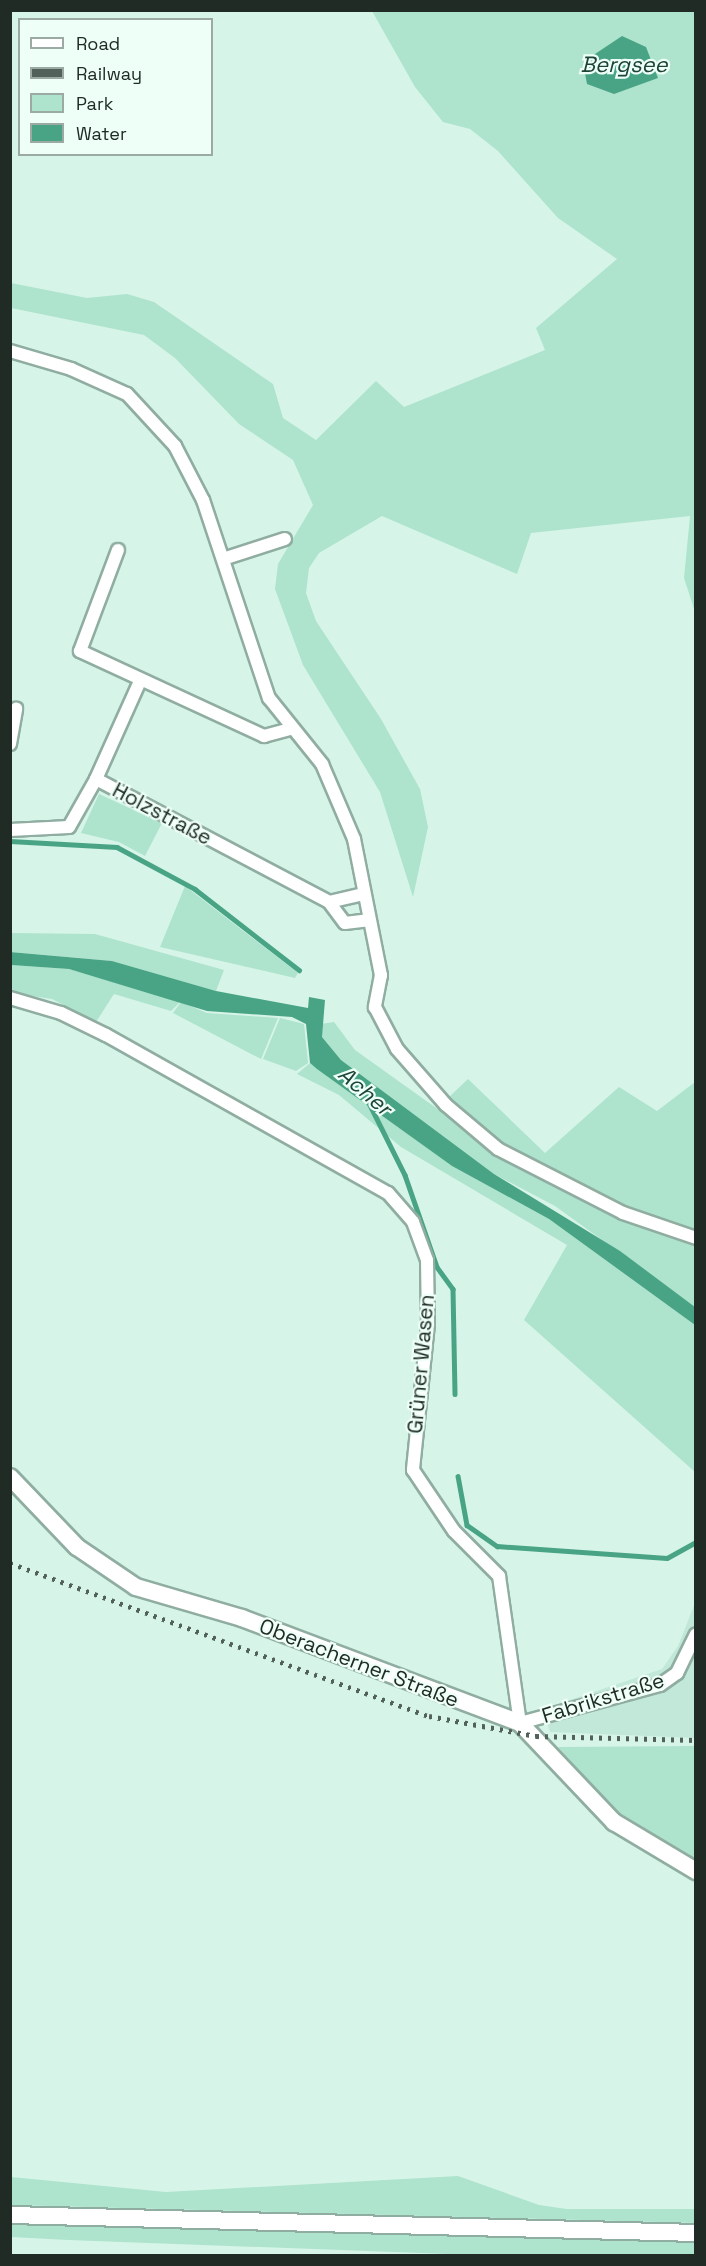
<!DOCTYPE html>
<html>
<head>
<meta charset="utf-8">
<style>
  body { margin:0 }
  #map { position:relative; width:706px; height:2266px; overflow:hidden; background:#d6f5e8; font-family:"Space Grotesk",sans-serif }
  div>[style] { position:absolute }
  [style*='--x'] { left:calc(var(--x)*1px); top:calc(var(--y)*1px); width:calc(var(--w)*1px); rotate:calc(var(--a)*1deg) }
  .built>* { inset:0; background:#c2e8d9 }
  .green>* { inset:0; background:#aee3ce }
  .water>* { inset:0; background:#49a485 }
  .stream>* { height:4.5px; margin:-2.25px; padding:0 2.25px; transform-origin:2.25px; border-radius:2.25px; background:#49a485 }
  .roads { filter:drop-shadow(2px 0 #90ada1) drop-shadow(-2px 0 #90ada1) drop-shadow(0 2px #90ada1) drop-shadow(0 -2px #90ada1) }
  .street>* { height:12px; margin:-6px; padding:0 6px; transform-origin:6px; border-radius:6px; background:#fff }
  .secondary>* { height:16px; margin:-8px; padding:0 8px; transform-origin:8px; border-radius:8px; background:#fff }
  .rail>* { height:4.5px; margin-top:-2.25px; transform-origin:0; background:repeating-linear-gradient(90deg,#52625b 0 3px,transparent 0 9px) }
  span { translate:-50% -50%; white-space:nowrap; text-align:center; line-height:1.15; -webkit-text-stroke:4.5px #edfff7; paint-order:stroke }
  .street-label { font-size:21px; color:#202b26 }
  .water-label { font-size:22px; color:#1d4437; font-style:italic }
  .frame { position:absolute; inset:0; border:12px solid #202b26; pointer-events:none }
  .legend { position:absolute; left:18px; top:18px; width:195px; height:138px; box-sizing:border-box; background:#edfff7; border:2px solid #9baaa3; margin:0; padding:8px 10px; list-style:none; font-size:18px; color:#202b26 }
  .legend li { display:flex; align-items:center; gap:12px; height:30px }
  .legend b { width:30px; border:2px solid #9baaa3 }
</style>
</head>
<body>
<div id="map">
  <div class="built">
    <i style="clip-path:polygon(695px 1603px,695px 1738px,550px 1732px,543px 1709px,662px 1669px,678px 1646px)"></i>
  </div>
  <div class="green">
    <i style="clip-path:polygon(372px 11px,695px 11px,695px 612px,684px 578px,690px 516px,531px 533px,517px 574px,382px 516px,319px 553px,309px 568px,306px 593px,316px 621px,381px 719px,420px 789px,428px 827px,413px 897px,380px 792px,303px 665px,275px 589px,278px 564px,313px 505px,293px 460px,239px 424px,175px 358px,144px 335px,11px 308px,11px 283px,87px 298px,127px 294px,154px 302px,273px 384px,283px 418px,316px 440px,376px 381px,404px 407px,545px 350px,536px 328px,617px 259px,558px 218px,498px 151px,470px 129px,443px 122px,415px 87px)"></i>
    <i style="clip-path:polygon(99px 794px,162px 823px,145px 856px,119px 842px,81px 833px)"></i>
    <i style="clip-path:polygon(185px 886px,298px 973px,295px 978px,160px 947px)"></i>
    <i style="clip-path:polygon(10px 933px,95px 934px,224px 970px,216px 991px,112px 961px,11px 952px)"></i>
    <i style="clip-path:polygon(10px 965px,69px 969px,180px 1002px,171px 1011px,114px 994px,96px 1022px,52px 999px,11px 993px)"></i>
    <i style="clip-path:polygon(181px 1002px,207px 1013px,278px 1018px,261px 1059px,173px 1013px)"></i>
    <i style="clip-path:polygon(280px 1018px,304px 1024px,308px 1063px,296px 1071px,263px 1059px)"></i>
    <i style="clip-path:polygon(334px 1022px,355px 1050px,520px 1168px,611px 1215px,695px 1246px,695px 1307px,555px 1206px,494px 1174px,341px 1060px,322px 1037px,321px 1024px)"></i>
    <i style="clip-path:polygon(310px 1063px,452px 1166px,549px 1219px,695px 1325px,695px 1472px,524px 1320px,567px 1245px,401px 1147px,339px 1095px,297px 1074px)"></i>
    <i style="clip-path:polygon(468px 1079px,545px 1153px,619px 1087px,657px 1111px,695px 1082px,695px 1231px,621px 1205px,509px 1147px,448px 1098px)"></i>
    <i style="clip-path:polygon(695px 1746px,695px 1860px,615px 1810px,558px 1747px)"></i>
    <i style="clip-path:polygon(458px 2176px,539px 2205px,567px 2209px,695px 2209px,695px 2223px,11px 2205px,11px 2177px,166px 2192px)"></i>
    <i style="clip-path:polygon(10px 2223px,695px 2240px,696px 2255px,501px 2256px,68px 2240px,11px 2237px)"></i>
  </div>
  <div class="water">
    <i style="clip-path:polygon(622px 36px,646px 47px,658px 78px,614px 94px,587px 84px,584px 68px,592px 56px)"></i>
    <i style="clip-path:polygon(10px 952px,112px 961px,216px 991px,308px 1008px,309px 997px,325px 1000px,322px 1037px,341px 1060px,494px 1174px,620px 1251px,695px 1307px,695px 1325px,549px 1219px,452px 1166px,317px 1069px,310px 1063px,306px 1024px,292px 1017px,207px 1011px,69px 969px,11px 965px)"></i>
  </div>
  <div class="stream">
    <i style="--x:10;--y:841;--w:107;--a:3.2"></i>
    <i style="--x:117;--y:847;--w:89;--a:28.3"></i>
    <i style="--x:195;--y:889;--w:132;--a:37.9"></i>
    <i style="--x:368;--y:1101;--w:83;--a:63.4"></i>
    <i style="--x:405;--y:1175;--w:97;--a:70.8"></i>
    <i style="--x:437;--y:1267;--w:27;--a:54"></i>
    <i style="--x:453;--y:1289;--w:105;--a:88.9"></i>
    <i style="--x:458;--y:1476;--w:50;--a:79.6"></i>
    <i style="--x:467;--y:1525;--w:37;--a:35"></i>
    <i style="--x:497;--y:1546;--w:170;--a:4"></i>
    <i style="--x:667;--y:1558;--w:33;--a:-29"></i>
  </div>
  <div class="roads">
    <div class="street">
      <i style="--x:10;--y:351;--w:64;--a:16.4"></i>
      <i style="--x:71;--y:369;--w:61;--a:24.1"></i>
      <i style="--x:127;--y:394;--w:71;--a:47.3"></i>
      <i style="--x:175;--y:446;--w:61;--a:62.6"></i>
      <i style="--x:203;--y:500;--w:209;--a:71.6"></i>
      <i style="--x:269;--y:698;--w:85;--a:51.2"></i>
      <i style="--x:322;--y:764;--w:82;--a:66.9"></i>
      <i style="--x:354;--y:839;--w:139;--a:78.8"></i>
      <i style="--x:381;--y:975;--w:33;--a:101"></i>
      <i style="--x:375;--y:1007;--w:47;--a:62.4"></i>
      <i style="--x:397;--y:1049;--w:74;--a:48.8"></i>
      <i style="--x:446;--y:1105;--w:68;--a:40.2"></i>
      <i style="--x:498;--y:1149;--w:140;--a:27.1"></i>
      <i style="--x:623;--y:1213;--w:77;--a:18.9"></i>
      <i style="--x:118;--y:550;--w:108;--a:110.6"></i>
      <i style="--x:80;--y:651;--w:203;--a:24.8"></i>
      <i style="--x:264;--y:736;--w:28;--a:-15"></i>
      <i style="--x:223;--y:559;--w:65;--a:-17.9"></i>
      <i style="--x:10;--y:744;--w:36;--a:-80"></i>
      <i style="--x:96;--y:779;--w:107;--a:-65.8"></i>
      <i style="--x:10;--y:830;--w:59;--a:-2.9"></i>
      <i style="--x:69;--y:827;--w:55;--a:-60.6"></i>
      <i style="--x:96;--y:779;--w:263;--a:27.8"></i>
      <i style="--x:329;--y:902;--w:26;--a:53"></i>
      <i style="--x:345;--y:923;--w:23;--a:-7"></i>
      <i style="--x:329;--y:902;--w:36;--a:-13"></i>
      <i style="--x:10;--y:998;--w:53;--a:16.4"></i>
      <i style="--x:61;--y:1013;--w:50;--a:26.1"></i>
      <i style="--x:106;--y:1035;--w:323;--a:29.3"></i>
      <i style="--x:388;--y:1193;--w:38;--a:49"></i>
      <i style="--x:413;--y:1222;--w:40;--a:69.8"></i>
      <i style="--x:427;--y:1260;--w:64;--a:89.1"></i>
      <i style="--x:428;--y:1324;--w:147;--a:95.9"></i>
      <i style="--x:413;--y:1470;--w:73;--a:56.1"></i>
      <i style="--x:454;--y:1531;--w:64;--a:45"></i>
      <i style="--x:499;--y:1576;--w:148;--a:81.9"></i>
      <i style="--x:520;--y:1723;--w:145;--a:-15.2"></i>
      <i style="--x:660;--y:1685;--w:21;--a:-35"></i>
      <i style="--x:677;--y:1673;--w:43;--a:-64"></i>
    </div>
    <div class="secondary">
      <i style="--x:10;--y:1477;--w:97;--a:46.3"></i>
      <i style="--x:77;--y:1547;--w:71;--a:34.1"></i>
      <i style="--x:136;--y:1587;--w:110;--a:16.3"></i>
      <i style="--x:242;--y:1618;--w:297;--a:20.7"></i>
      <i style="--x:520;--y:1723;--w:137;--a:46.5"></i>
      <i style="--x:614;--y:1822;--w:96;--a:30.9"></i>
      <i style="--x:10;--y:2215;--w:686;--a:1.5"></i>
    </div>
  </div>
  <div class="rail">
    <i style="--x:10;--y:1563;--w:446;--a:20.1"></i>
    <i style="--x:429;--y:1716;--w:109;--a:10.6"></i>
    <i style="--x:536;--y:1736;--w:160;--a:1.4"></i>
  </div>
  <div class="street-label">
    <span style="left:162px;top:814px;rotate:28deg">Holzstraße</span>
    <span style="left:421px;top:1364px;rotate:-85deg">Grüner Wasen</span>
    <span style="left:359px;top:1663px;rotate:21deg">Oberacherner Straße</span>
    <span style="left:603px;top:1698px;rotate:-17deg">Fabrikstraße</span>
  </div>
  <div class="water-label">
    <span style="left:624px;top:65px">Bergsee</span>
    <span style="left:365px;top:1091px;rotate:41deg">Acher</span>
  </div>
  <div class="frame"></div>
  <ul class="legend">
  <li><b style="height:8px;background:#fff"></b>Road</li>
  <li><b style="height:8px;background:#52625b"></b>Railway</li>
  <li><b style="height:16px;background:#aee3ce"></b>Park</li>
  <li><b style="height:16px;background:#49a485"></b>Water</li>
  </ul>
</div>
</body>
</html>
